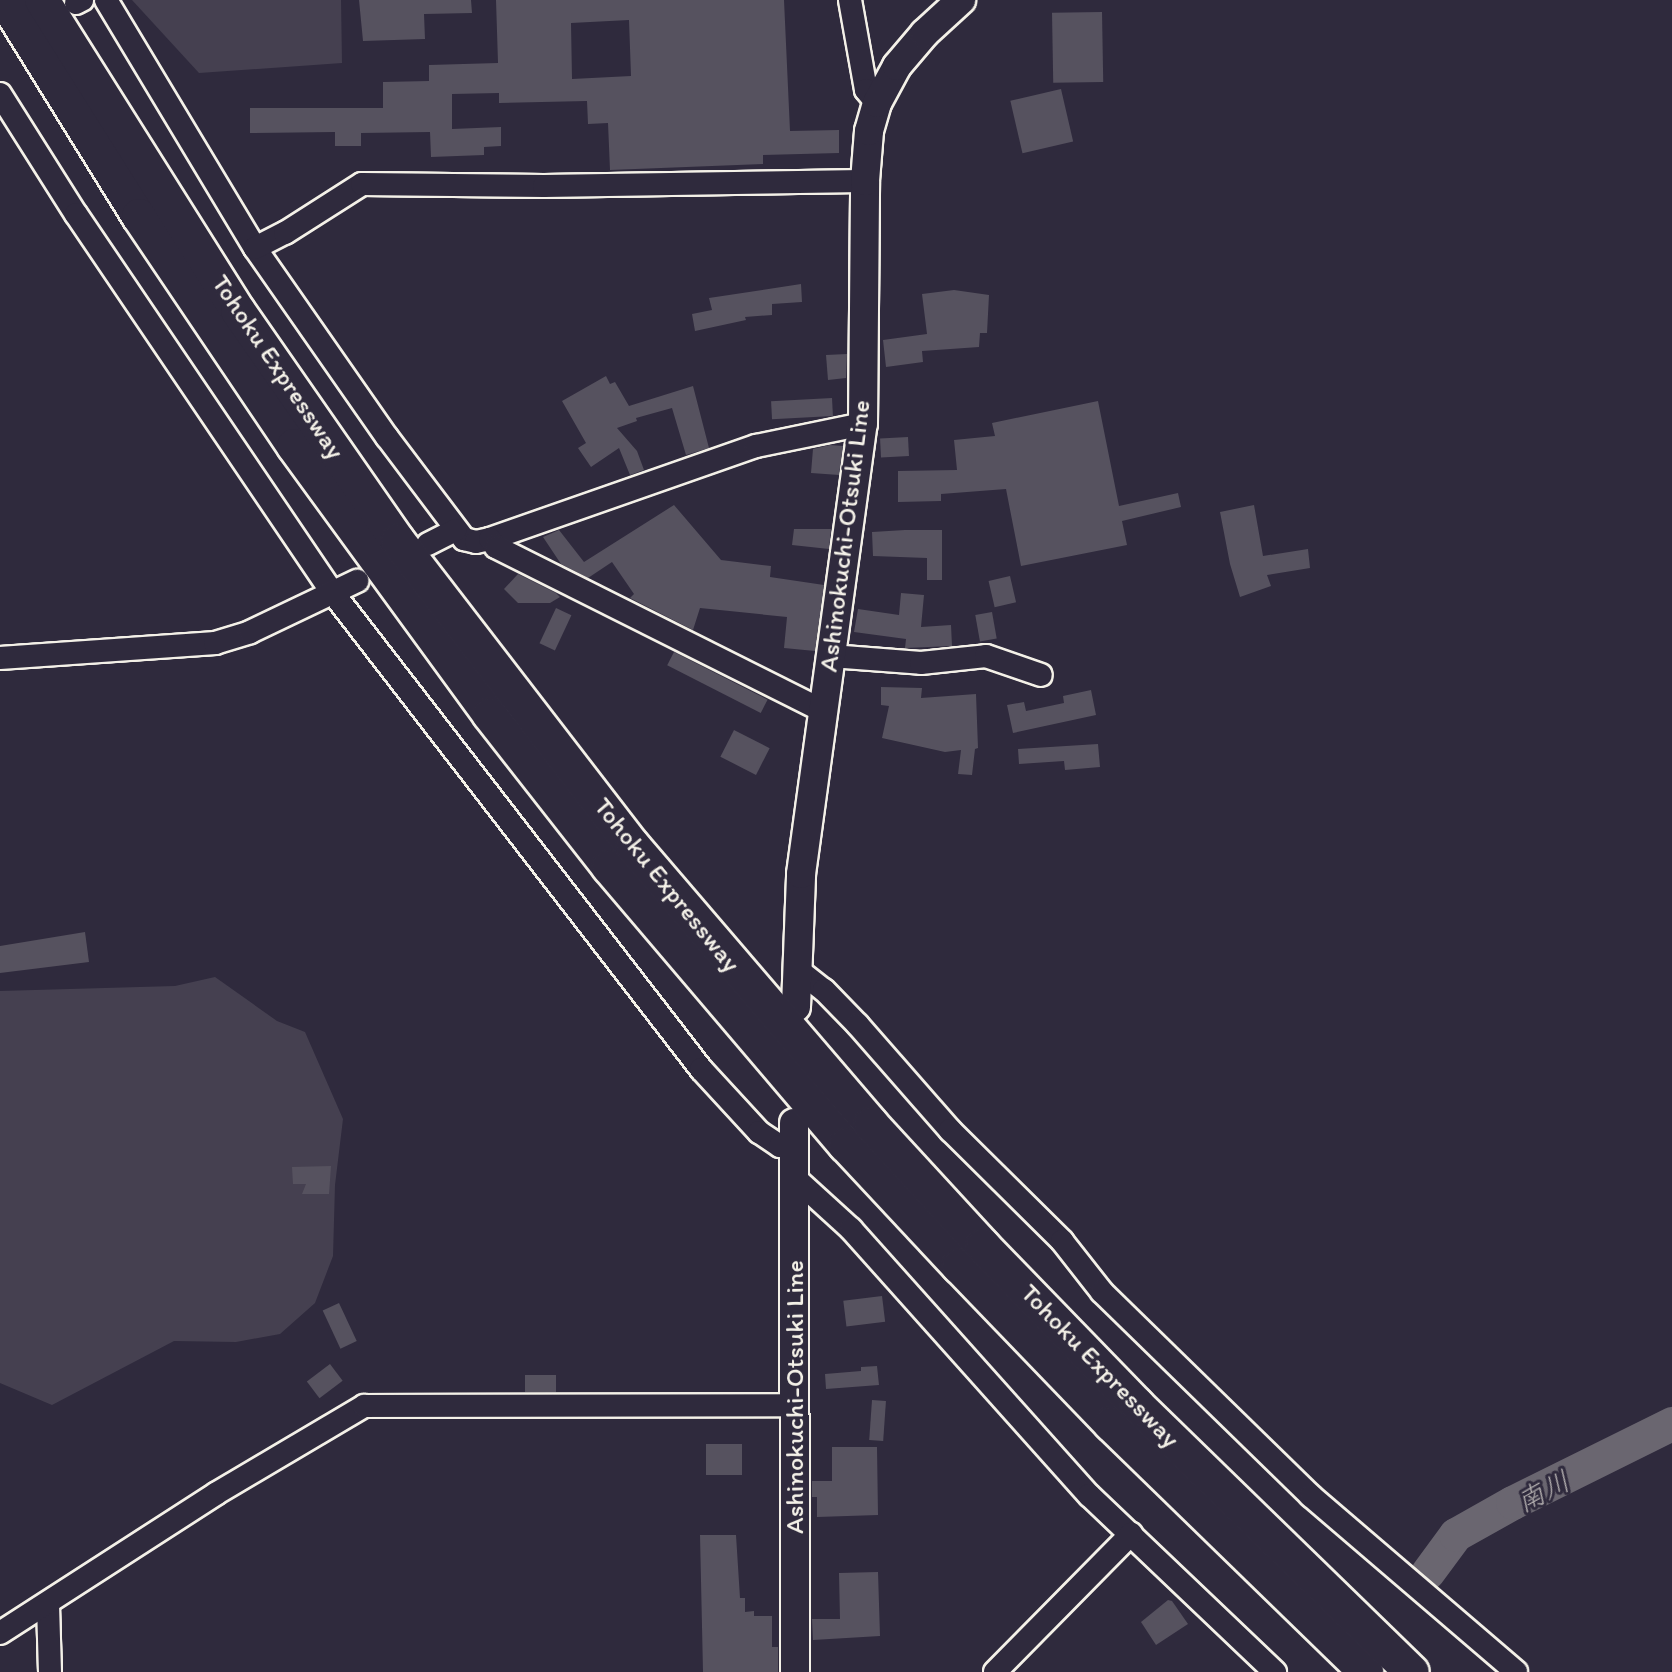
<!DOCTYPE html>
<html>
<head>
<meta charset="utf-8">
<style>
  body { margin:0 }
  #map { position:relative; width:1672px; height:1672px; overflow:hidden; background:#2f2a3d; font-family:Itim,"Klee One",sans-serif }
  div>[style] { position:absolute }
  [style*='--x'] { left:calc(var(--x)*1px); top:calc(var(--y)*1px); width:calc(var(--w)*1px); rotate:calc(var(--a)*1deg) }
  .green>* { inset:0; background:#454050 }
  .river>* { height:34px; margin:-17px; padding:0 17px; transform-origin:17px; border-radius:17px; background:#6a6670 }
  .building>* { inset:0; background:#56525f; transform-origin:0 0 }
  .roads { filter:drop-shadow(2px 0 #f4f1e8) drop-shadow(-2px 0 #f4f1e8) drop-shadow(0 2px #f4f1e8) drop-shadow(0 -2px #f4f1e8) }
  .minor>* { height:22px; margin:-11px; padding:0 11px; transform-origin:11px; border-radius:11px; background:#2f2a3d }
  .major>* { height:28px; margin:-14px; padding:0 14px; transform-origin:14px; border-radius:14px; background:#2f2a3d }
  .highway>* { height:34px; margin:-17px; padding:0 17px; transform-origin:17px; border-radius:17px; background:#2f2a3d }
  span { translate:-50% -50%; white-space:nowrap; text-align:center; line-height:1.15; -webkit-text-stroke:6px #2f2a3d; paint-order:stroke }
  .street-label { font-size:26px; color:#f4f1e8 }
  .water-label { font-size:28px; color:#b6b2b2; font-style:italic }
</style>
</head>
<body>
<div id="map">
  <div class="green">
    <i style="clip-path:polygon(132px 0,341px 0,342px 63px,199px 73px)"></i>
    <i style="clip-path:polygon(215px 977px,277px 1021px,305px 1032px,343px 1119px,335px 1185px,333px 1256px,315px 1303px,280px 1334px,236px 1342px,174px 1341px,52px 1405px,0 1383px,0 991px,175px 986px)"></i>
  </div>
  <div class="river">
    <i style="--x:1428;--y:1573;--w:47;--a:-53.6"></i>
    <i style="--x:1456;--y:1535;--w:65;--a:-29.3"></i>
    <i style="--x:1513;--y:1503;--w:178;--a:-26.4"></i>
  </div>
  <div class="building">
    <i style="clip-path:polygon(359px 0,471px 0,472px 13px,424px 14px,425px 39px,363px 41px)"></i>
    <i style="clip-path:polygon(evenodd,496px 0,784px 0,790px 131px,839px 130px,839px 153px,763px 155px,763px 164px,610px 170px,608px 123px,588px 124px,587px 101px,499px 103px,499px 93px,452px 94px,452px 129px,501px 127px,501px 146px,484px 147px,484px 155px,431px 157px,430px 132px,361px 133px,361px 146px,335px 146px,335px 132px,250px 133px,250px 108px,383px 108px,383px 82px,429px 81px,429px 65px,498px 63px,496px 0,629px 20px,631px 76px,572px 79px,571px 23px,629px 20px)"></i>
    <i style="left:1102px;top:12px;width:70px;height:50px;rotate:89deg"></i>
    <i style="left:1061px;top:89px;width:54px;height:52px;rotate:77deg"></i>
    <i style="clip-path:polygon(801px 284px,802px 302px,772px 304px,772px 315px,745px 317px,746px 320px,695px 331px,692px 314px,712px 310px,709px 298px)"></i>
    <i style="clip-path:polygon(954px 290px,989px 295px,987px 333px,980px 333px,979px 347px,922px 351px,923px 362px,886px 367px,883px 340px,927px 334px,922px 294px)"></i>
    <i style="clip-path:polygon(847px 354px,846px 378px,828px 380px,826px 355px)"></i>
    <i style="clip-path:polygon(606px 376px,610px 384px,615px 382px,629px 406px,693px 386px,709px 448px,686px 455px,672px 408px,636px 418px,637px 421px,617px 428px,637px 451px,644px 470px,630px 475px,619px 448px,591px 467px,578px 448px,586px 443px,562px 401px)"></i>
    <i style="left:832px;top:398px;width:18px;height:61px;rotate:87deg"></i>
    <i style="clip-path:polygon(1098px 401px,1119px 506px,1178px 493px,1181px 507px,1122px 521px,1127px 545px,1021px 566px,1006px 489px,941px 494px,941px 501px,898px 502px,898px 471px,957px 470px,954px 440px,995px 436px,992px 423px)"></i>
    <i style="left:908px;top:437px;width:19px;height:28px;rotate:87deg"></i>
    <i style="clip-path:polygon(830px 445px,843px 446px,839px 475px,811px 473px,813px 449px)"></i>
    <i style="clip-path:polygon(674px 505px,721px 560px,771px 566px,770px 577px,824px 585px,815px 651px,784px 648px,787px 617px,700px 608px,693px 630px,630px 598px,634px 594px,612px 562px,588px 578px,561px 564px,543px 537px,559px 530px,584px 562px)"></i>
    <i style="clip-path:polygon(1254px 505px,1263px 556px,1308px 549px,1310px 568px,1267px 575px,1271px 586px,1240px 597px,1230px 564px,1220px 512px)"></i>
    <i style="clip-path:polygon(794px 529px,831px 529px,829px 549px,792px 545px)"></i>
    <i style="clip-path:polygon(905px 530px,942px 530px,942px 580px,927px 580px,927px 558px,873px 556px,872px 532px)"></i>
    <i style="clip-path:polygon(518px 574px,556px 593px,560px 597px,550px 603px,518px 603px,504px 589px)"></i>
    <i style="left:1010px;top:576px;width:27px;height:22px;rotate:77deg"></i>
    <i style="clip-path:polygon(901px 593px,924px 595px,921px 627px,951px 625px,952px 646px,905px 648px,906px 639px,854px 632px,858px 609px,899px 615px)"></i>
    <i style="left:556px;top:608px;width:17px;height:39px;rotate:25deg"></i>
    <i style="left:992px;top:612px;width:27px;height:17px;rotate:80deg"></i>
    <i style="left:674px;top:652px;width:105px;height:15px;rotate:27deg"></i>
    <i style="clip-path:polygon(881px 687px,922px 688px,921px 698px,976px 694px,978px 748px,975px 749px,972px 775px,958px 774px,961px 750px,945px 752px,882px 738px,889px 706px,881px 705px)"></i>
    <i style="clip-path:polygon(1091px 690px,1096px 715px,1013px 733px,1007px 705px,1024px 702px,1026px 711px,1064px 703px,1063px 696px)"></i>
    <i style="left:734px;top:730px;width:40px;height:30px;rotate:27deg"></i>
    <i style="clip-path:polygon(1098px 744px,1100px 767px,1065px 770px,1064px 761px,1019px 764px,1018px 749px)"></i>
    <i style="clip-path:polygon(85px 932px,89px 962px,0 973px,0 946px)"></i>
    <i style="clip-path:polygon(331px 1166px,329px 1194px,302px 1194px,306px 1184px,293px 1184px,292px 1167px)"></i>
    <i style="left:882px;top:1296px;width:26px;height:39px;rotate:83deg"></i>
    <i style="left:339px;top:1303px;width:42px;height:18px;rotate:65deg"></i>
    <i style="left:330px;top:1364px;width:21px;height:29px;rotate:53deg"></i>
    <i style="clip-path:polygon(877px 1366px,879px 1385px,826px 1389px,825px 1374px,861px 1371px,861px 1367px)"></i>
    <i style="left:525px;top:1375px;width:31px;height:17px"></i>
    <i style="left:872px;top:1400px;width:14px;height:40px;rotate:4deg"></i>
    <i style="left:742px;top:1444px;width:31px;height:36px;rotate:90deg"></i>
    <i style="clip-path:polygon(832px 1447px,877px 1447px,878px 1515px,817px 1517px,817px 1497px,812px 1497px,812px 1481px,832px 1481px)"></i>
    <i style="clip-path:polygon(700px 1535px,736px 1535px,740px 1598px,745px 1598px,745px 1612px,754px 1611px,754px 1616px,772px 1616px,772px 1647px,778px 1647px,778px 1672px,703px 1672px)"></i>
    <i style="clip-path:polygon(878px 1572px,880px 1636px,813px 1640px,812px 1619px,840px 1619px,839px 1573px)"></i>
    <i style="clip-path:polygon(1168px 1600px,1172px 1601px,1188px 1624px,1156px 1645px,1141px 1622px)"></i>
  </div>
  <div class="roads">
    <div class="minor">
      <i style="--x:106;--y:0;--w:289;--a:59"></i>
      <i style="--x:255;--y:248;--w:231;--a:55.1"></i>
      <i style="--x:387;--y:437;--w:128;--a:53"></i>
      <i style="--x:464;--y:539;--w:12;--a:14"></i>
      <i style="--x:476;--y:542;--w:14;--a:-12"></i>
      <i style="--x:490;--y:539;--w:282;--a:-19.3"></i>
      <i style="--x:756;--y:446;--w:109;--a:-11.6"></i>
      <i style="--x:850;--y:0;--w:91;--a:79.9"></i>
      <i style="--x:866;--y:90;--w:17;--a:50"></i>
      <i style="--x:76;--y:3;--w:7;--a:-27"></i>
      <i style="--x:0;--y:94;--w:142;--a:57.7"></i>
      <i style="--x:76;--y:214;--w:458;--a:55.9"></i>
      <i style="--x:333;--y:593;--w:602;--a:52.29"></i>
      <i style="--x:701;--y:1069;--w:86;--a:47.4"></i>
      <i style="--x:759;--y:1132;--w:25;--a:34"></i>
      <i style="--x:780;--y:1146;--w:16;--a:11"></i>
      <i style="--x:255;--y:248;--w:34;--a:-27"></i>
      <i style="--x:285;--y:233;--w:91;--a:-32.5"></i>
      <i style="--x:362;--y:184;--w:182;--a:0.6"></i>
      <i style="--x:544;--y:186;--w:321;--a:-0.9"></i>
      <i style="--x:490;--y:539;--w:10;--a:53"></i>
      <i style="--x:496;--y:547;--w:366;--a:26.6"></i>
      <i style="--x:428;--y:544;--w:31;--a:-27"></i>
      <i style="--x:831;--y:656;--w:90;--a:4.4"></i>
      <i style="--x:921;--y:663;--w:65;--a:-6.1"></i>
      <i style="--x:986;--y:656;--w:58;--a:19.1"></i>
      <i style="--x:0;--y:658;--w:216;--a:-4"></i>
      <i style="--x:215;--y:643;--w:37;--a:-17"></i>
      <i style="--x:250;--y:632;--w:119;--a:-25.5"></i>
      <i style="--x:798;--y:970;--w:33;--a:38"></i>
      <i style="--x:824;--y:990;--w:49;--a:45.8"></i>
      <i style="--x:858;--y:1025;--w:140;--a:48.8"></i>
      <i style="--x:950;--y:1130;--w:158;--a:44.7"></i>
      <i style="--x:1062;--y:1241;--w:65;--a:51.9"></i>
      <i style="--x:1102;--y:1292;--w:292;--a:44.3"></i>
      <i style="--x:1311;--y:1496;--w:270;--a:40.6"></i>
      <i style="--x:795;--y:1178;--w:76;--a:42.3"></i>
      <i style="--x:851;--y:1229;--w:357;--a:48.2"></i>
      <i style="--x:1089;--y:1495;--w:257;--a:43.6"></i>
      <i style="--x:48;--y:1605;--w:67;--a:88.3"></i>
      <i style="--x:0;--y:1633;--w:258;--a:-32.8"></i>
      <i style="--x:217;--y:1493;--w:171;--a:-30.6"></i>
      <i style="--x:364;--y:1406;--w:431;--a:-0.1"></i>
      <i style="--x:995;--y:1672;--w:194;--a:-45.4"></i>
    </div>
    <div class="major">
      <i style="--x:796;--y:1007;--w:133;--a:-87.8"></i>
      <i style="--x:801;--y:874;--w:454;--a:-82.2"></i>
      <i style="--x:863;--y:424;--w:243;--a:-89.5"></i>
      <i style="--x:865;--y:181;--w:50;--a:-85.4"></i>
      <i style="--x:869;--y:131;--w:29;--a:-74"></i>
      <i style="--x:877;--y:103;--w:42;--a:-61.6"></i>
      <i style="--x:897;--y:66;--w:43;--a:-49.7"></i>
      <i style="--x:925;--y:33;--w:49;--a:-42.5"></i>
      <i style="--x:794;--y:1123;--w:549;--a:89.9"></i>
    </div>
    <div class="highway">
      <i style="--x:5;--y:0;--w:254;--a:58.2"></i>
      <i style="--x:139;--y:216;--w:277;--a:56"></i>
      <i style="--x:294;--y:446;--w:333;--a:53.9"></i>
      <i style="--x:490;--y:715;--w:193;--a:51.9"></i>
      <i style="--x:609;--y:867;--w:365;--a:49.6"></i>
      <i style="--x:846;--y:1145;--w:166;--a:47"></i>
      <i style="--x:959;--y:1266;--w:219;--a:46.1"></i>
      <i style="--x:1111;--y:1424;--w:356;--a:44.2"></i>
      <i style="--x:42;--y:0;--w:368;--a:57.8"></i>
      <i style="--x:238;--y:311;--w:280;--a:55.2"></i>
      <i style="--x:398;--y:541;--w:385;--a:52.4"></i>
      <i style="--x:633;--y:846;--w:366;--a:49.4"></i>
      <i style="--x:871;--y:1124;--w:166;--a:47.4"></i>
      <i style="--x:983;--y:1246;--w:221;--a:45.9"></i>
      <i style="--x:1137;--y:1405;--w:383;--a:44.2"></i>
    </div>
  </div>
  <div class="street-label">
    <span style="left:278px;top:367px;rotate:56deg">Tohoku Expressway</span>
    <span style="left:845px;top:536px;rotate:-83deg">Ashinokuchi-Otsuki Line</span>
    <span style="left:667px;top:885px;rotate:51deg">Tohoku Expressway</span>
    <span style="left:1100px;top:1366px;rotate:46deg">Tohoku Expressway</span>
    <span style="left:795px;top:1397px;rotate:-90deg">Ashinokuchi-Otsuki Line</span>
  </div>
  <div class="water-label">
    <span style="left:1543px;top:1491px;rotate:-27deg">南川</span>
  </div>
</div>
</body>
</html>
